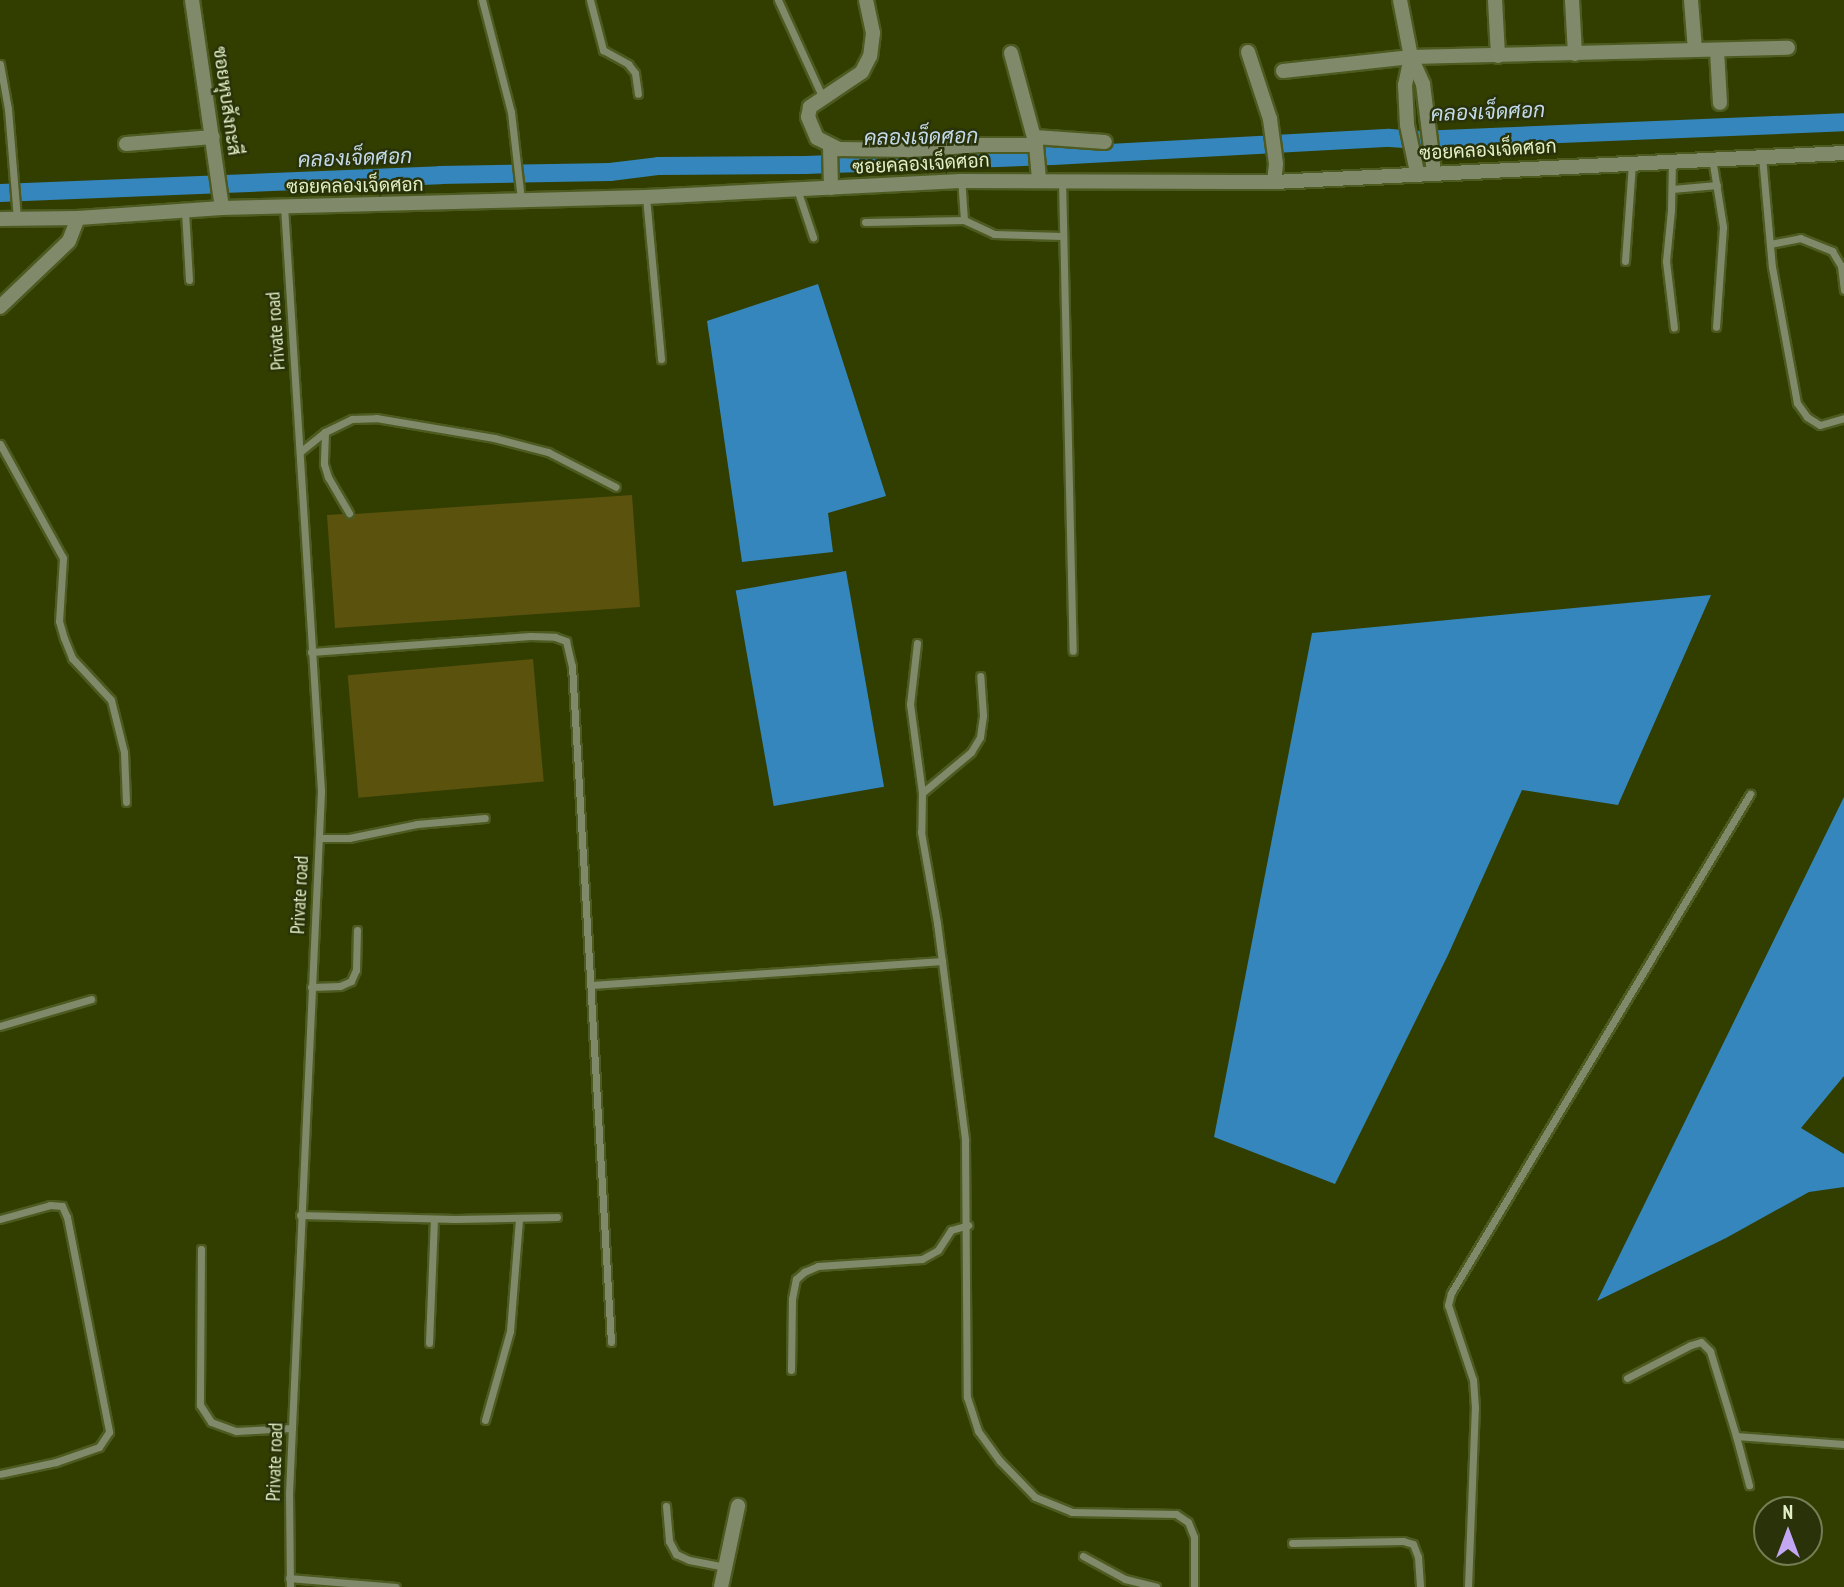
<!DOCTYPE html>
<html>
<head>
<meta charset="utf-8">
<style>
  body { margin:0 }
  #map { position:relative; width:1844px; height:1587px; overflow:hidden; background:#313e00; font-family:"PT Sans Narrow",Sarabun,sans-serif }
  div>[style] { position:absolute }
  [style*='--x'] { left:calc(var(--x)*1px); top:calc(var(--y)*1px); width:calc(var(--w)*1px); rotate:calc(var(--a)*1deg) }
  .water>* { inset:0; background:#3586bc; transform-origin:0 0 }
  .canal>* { height:18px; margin:-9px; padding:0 9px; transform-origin:9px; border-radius:9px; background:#3586bc }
  .building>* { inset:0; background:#5b520d; transform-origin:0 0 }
  .roads { filter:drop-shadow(2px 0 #4d5a20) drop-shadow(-2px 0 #4d5a20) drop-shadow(0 2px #4d5a20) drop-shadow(0 -2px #4d5a20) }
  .service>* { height:7px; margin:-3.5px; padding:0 3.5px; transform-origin:3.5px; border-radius:3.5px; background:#808a6a }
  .minor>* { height:14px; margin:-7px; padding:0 7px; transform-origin:7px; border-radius:7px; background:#808a6a }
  span { translate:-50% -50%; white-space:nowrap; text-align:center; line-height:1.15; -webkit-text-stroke:5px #293208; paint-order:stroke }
  .street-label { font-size:19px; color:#e3efc8 }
  .water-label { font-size:21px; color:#c3daeb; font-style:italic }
  .north { position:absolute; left:1753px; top:1496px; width:70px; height:70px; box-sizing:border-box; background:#293208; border:2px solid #737e55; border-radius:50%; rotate:0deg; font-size:19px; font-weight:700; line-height:28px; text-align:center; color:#e3efc8 }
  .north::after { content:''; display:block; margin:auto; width:24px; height:32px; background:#c3a7f2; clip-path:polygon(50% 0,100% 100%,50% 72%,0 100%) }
</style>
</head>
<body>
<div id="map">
  <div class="water">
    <i style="clip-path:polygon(818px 284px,886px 496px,828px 513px,833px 552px,742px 562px,707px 321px)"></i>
    <i style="left:846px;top:571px;width:219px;height:112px;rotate:80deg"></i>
    <i style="clip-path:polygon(1711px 595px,1618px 805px,1522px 790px,1448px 955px,1335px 1184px,1214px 1137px,1312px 633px)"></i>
    <i style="clip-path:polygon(1844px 797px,1844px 1076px,1801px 1128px,1844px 1154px,1844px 1187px,1809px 1192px,1726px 1238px,1597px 1301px)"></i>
  </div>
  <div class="canal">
    <i style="--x:0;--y:193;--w:440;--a:-2.3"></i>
    <i style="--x:440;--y:175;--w:170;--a:-1"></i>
    <i style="--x:610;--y:172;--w:48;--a:-7.1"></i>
    <i style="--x:658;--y:166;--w:147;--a:-0.4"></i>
    <i style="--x:805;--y:165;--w:248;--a:-2.1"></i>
    <i style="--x:1053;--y:156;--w:337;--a:-3.1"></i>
    <i style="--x:1390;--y:138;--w:29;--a:4"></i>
    <i style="--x:1419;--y:140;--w:425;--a:-2.4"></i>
  </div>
  <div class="building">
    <i style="clip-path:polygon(632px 495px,640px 607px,335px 628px,327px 515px,343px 514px,350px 519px,355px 514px)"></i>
    <i style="left:533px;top:659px;width:123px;height:186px;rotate:85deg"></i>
  </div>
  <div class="roads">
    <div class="service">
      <i style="--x:482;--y:0;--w:116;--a:75.5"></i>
      <i style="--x:511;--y:112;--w:89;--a:83.5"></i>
      <i style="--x:590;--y:0;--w:52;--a:75.4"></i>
      <i style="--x:603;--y:50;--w:29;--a:29"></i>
      <i style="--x:628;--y:64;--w:11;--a:52"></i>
      <i style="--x:635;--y:73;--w:21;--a:82"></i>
      <i style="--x:778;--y:0;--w:106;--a:65.4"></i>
      <i style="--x:0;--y:64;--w:46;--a:79.9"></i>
      <i style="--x:8;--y:109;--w:109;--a:85.3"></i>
      <i style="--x:1762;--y:156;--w:111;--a:84.9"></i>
      <i style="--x:1772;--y:267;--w:138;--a:79.6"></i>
      <i style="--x:1797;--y:403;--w:17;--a:54"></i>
      <i style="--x:1807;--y:417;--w:15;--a:32"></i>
      <i style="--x:1820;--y:425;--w:25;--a:-16"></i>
      <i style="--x:1712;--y:158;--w:70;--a:80.9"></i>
      <i style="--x:1723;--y:227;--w:100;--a:94"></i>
      <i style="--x:1672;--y:162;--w:48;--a:91.2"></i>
      <i style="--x:1671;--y:210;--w:51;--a:95.6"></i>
      <i style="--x:1666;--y:261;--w:67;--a:83.2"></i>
      <i style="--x:1062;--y:179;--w:472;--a:88.7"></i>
      <i style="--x:797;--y:189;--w:51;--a:71.6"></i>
      <i style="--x:1672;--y:189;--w:45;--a:-5.1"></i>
      <i style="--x:646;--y:197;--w:163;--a:84.7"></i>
      <i style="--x:284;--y:206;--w:586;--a:86.38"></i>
      <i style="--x:321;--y:791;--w:703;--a:92.61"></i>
      <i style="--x:289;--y:1493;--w:94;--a:89.4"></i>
      <i style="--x:185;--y:211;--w:69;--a:86.7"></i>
      <i style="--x:964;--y:220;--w:33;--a:25"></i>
      <i style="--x:994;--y:234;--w:68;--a:1.7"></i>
      <i style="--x:865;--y:222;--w:99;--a:-1.2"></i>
      <i style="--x:964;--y:220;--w:39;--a:-94"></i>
      <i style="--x:1770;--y:244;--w:31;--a:-11"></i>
      <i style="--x:1800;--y:238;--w:35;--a:22"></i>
      <i style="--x:1832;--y:251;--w:17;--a:59"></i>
      <i style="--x:1841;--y:266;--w:24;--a:83"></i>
      <i style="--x:1625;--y:261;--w:97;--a:-85.9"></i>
      <i style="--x:325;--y:432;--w:32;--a:92"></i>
      <i style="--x:324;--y:464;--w:14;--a:73"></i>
      <i style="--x:328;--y:477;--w:42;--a:59.7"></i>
      <i style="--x:0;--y:444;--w:130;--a:61.1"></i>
      <i style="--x:63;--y:558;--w:63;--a:93.6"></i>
      <i style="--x:59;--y:621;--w:18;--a:74"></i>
      <i style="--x:64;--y:638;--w:22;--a:68"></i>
      <i style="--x:72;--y:658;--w:57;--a:47.1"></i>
      <i style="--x:111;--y:700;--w:54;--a:76"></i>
      <i style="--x:124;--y:752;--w:50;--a:87.7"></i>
      <i style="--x:300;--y:452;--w:32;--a:-39"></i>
      <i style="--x:325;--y:432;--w:30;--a:-26"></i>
      <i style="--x:352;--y:419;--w:24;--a:-2"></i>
      <i style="--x:376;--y:418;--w:120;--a:9.6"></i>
      <i style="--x:494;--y:438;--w:56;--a:14.5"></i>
      <i style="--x:548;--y:452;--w:76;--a:27.2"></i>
      <i style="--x:917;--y:643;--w:61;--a:96.5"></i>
      <i style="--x:910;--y:704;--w:90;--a:82.3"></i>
      <i style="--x:922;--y:793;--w:39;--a:91"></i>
      <i style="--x:921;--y:832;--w:92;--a:80"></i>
      <i style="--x:937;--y:923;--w:219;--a:82.6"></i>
      <i style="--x:965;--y:1140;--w:257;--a:89.6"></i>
      <i style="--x:967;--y:1397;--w:36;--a:72"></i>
      <i style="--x:978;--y:1431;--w:37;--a:54"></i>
      <i style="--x:1000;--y:1461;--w:50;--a:45.8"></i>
      <i style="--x:1035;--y:1497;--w:40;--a:22"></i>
      <i style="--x:1072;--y:1512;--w:104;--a:1.1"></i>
      <i style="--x:1176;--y:1514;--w:14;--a:34"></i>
      <i style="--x:1188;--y:1522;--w:16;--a:68"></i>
      <i style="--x:1194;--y:1537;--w:50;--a:90"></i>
      <i style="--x:311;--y:652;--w:220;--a:-4.2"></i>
      <i style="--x:530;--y:636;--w:25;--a:2"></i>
      <i style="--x:555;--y:637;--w:12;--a:20"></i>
      <i style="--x:566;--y:641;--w:26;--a:77"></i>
      <i style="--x:572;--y:666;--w:677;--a:86.7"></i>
      <i style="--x:922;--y:793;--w:64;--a:-39.9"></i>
      <i style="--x:971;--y:752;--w:17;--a:-59"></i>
      <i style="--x:980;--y:737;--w:22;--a:-82"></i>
      <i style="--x:983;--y:715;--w:39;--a:-94"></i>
      <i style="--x:319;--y:838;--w:30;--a:0"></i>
      <i style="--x:349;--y:838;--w:69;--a:-11.6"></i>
      <i style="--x:417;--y:824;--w:68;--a:-5"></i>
      <i style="--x:591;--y:985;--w:352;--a:-3.9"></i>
      <i style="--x:311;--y:987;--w:29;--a:-2"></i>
      <i style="--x:340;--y:986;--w:12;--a:-24"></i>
      <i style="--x:351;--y:981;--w:12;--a:-66"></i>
      <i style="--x:356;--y:970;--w:40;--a:-88.6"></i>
      <i style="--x:0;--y:1026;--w:95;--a:-16.5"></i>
      <i style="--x:300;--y:1215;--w:155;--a:1.5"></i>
      <i style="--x:455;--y:1219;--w:102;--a:-1.1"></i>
      <i style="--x:0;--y:1219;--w:52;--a:-15.6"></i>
      <i style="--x:50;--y:1205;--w:12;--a:5"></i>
      <i style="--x:62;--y:1206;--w:12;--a:66"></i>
      <i style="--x:67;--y:1217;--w:219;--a:78.9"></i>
      <i style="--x:109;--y:1432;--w:18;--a:124"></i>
      <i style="--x:99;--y:1447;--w:46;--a:160.8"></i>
      <i style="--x:56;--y:1462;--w:57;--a:167.9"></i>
      <i style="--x:201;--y:1249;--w:156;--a:90.4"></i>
      <i style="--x:200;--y:1405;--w:20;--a:57"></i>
      <i style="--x:211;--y:1422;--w:27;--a:20"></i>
      <i style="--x:236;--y:1431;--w:56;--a:-3.1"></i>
      <i style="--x:429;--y:1343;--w:124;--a:-87.7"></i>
      <i style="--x:791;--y:1370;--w:71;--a:-89.2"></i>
      <i style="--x:792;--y:1299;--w:20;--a:-79"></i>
      <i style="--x:796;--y:1279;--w:11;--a:-41"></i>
      <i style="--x:804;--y:1272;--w:15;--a:-23"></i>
      <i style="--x:818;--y:1266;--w:104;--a:-3.9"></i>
      <i style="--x:922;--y:1259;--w:18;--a:-29"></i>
      <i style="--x:938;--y:1250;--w:24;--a:-57"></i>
      <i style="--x:951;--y:1230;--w:18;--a:-16"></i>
      <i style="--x:1627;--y:1378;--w:72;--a:-27.3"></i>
      <i style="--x:1691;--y:1345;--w:10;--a:-17"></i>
      <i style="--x:1701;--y:1342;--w:13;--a:45"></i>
      <i style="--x:1710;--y:1351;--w:89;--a:73"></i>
      <i style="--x:1736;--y:1436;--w:108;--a:4.2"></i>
      <i style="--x:485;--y:1420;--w:92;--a:-74.3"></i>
      <i style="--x:510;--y:1331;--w:112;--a:-85.4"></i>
      <i style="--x:1736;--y:1436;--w:51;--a:75.1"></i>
      <i style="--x:666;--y:1506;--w:35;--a:85"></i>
      <i style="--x:669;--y:1541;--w:15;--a:62"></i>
      <i style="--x:676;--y:1554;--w:14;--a:25"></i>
      <i style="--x:689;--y:1560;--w:37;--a:11"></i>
      <i style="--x:1292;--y:1543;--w:111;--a:-1"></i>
      <i style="--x:1403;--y:1541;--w:10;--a:17"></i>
      <i style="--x:1413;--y:1544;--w:14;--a:69"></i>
      <i style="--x:1418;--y:1557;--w:30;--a:86"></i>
      <i style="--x:1083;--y:1556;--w:48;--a:28.7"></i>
      <i style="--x:1125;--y:1579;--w:32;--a:14"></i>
      <i style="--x:289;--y:1578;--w:107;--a:4.8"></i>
      <i style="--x:1468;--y:1587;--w:179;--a:-87.8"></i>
      <i style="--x:1475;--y:1408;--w:28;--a:-94"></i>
      <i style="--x:1473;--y:1380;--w:79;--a:-108.4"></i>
      <i style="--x:1448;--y:1305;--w:12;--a:-76"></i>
      <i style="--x:1451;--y:1293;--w:582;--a:-59.07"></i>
    </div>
    <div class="minor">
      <i style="--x:192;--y:0;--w:210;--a:81.8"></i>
      <i style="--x:866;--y:0;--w:34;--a:78"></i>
      <i style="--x:873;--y:33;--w:23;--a:97"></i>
      <i style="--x:870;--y:56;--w:18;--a:117"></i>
      <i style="--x:862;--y:72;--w:63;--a:146.1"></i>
      <i style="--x:810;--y:107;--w:10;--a:101"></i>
      <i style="--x:808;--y:117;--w:23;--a:67"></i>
      <i style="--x:817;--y:138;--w:25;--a:27"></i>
      <i style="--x:839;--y:149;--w:71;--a:0.8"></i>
      <i style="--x:910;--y:150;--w:71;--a:-4"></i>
      <i style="--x:981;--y:145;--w:55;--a:0"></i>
      <i style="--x:1036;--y:145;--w:35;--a:85"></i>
      <i style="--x:1400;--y:0;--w:58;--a:79.1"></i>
      <i style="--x:1411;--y:57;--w:30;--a:66"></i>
      <i style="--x:1423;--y:84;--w:89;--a:82.9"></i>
      <i style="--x:1495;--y:0;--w:56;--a:86.9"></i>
      <i style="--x:1572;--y:0;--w:54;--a:86.8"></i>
      <i style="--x:1691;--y:0;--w:50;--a:85.4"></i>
      <i style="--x:1717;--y:50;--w:53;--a:86.8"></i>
      <i style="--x:1248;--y:52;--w:71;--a:71.8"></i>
      <i style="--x:1270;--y:119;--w:45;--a:82.4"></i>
      <i style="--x:1276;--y:164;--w:18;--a:96"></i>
      <i style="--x:1011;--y:53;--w:95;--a:74.8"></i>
      <i style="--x:1411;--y:57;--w:29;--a:102"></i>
      <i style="--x:1405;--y:85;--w:40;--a:87.1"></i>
      <i style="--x:1407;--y:125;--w:48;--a:78"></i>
      <i style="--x:1283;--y:71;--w:129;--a:-6.2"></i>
      <i style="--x:1411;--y:57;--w:377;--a:-1.4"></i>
      <i style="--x:1035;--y:137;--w:70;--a:4.1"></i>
      <i style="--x:126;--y:144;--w:87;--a:-4.6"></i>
      <i style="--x:830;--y:145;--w:43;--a:88.7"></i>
      <i style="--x:0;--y:219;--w:78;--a:-0.7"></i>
      <i style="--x:78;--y:218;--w:144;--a:-4"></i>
      <i style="--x:222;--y:208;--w:424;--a:-1.5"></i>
      <i style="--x:646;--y:197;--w:315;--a:-2.9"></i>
      <i style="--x:961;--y:181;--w:313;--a:0.2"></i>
      <i style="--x:1274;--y:182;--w:571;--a:-2.91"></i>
      <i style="--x:0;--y:307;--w:95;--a:-43.7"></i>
      <i style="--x:69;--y:241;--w:25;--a:-69"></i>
      <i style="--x:721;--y:1587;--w:83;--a:-78.1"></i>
    </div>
  </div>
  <div class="street-label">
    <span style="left:227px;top:101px;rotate:82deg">ซอยหุบสังกะสี</span>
    <span style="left:1488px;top:150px;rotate:-3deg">ซอยคลองเจ็ดศอก</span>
    <span style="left:921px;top:164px;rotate:-3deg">ซอยคลองเจ็ดศอก</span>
    <span style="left:355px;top:186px;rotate:-1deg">ซอยคลองเจ็ดศอก</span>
    <span style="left:276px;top:331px;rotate:-94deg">Private road</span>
    <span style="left:300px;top:895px;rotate:-87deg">Private road</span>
    <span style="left:275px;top:1462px;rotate:-88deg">Private road</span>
  </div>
  <div class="water-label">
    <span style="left:1488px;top:112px;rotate:-2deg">คลองเจ็ดศอก</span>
    <span style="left:921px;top:137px;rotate:-1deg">คลองเจ็ดศอก</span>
    <span style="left:355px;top:158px;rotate:-2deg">คลองเจ็ดศอก</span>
  </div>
  <div class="north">N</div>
</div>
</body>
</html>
